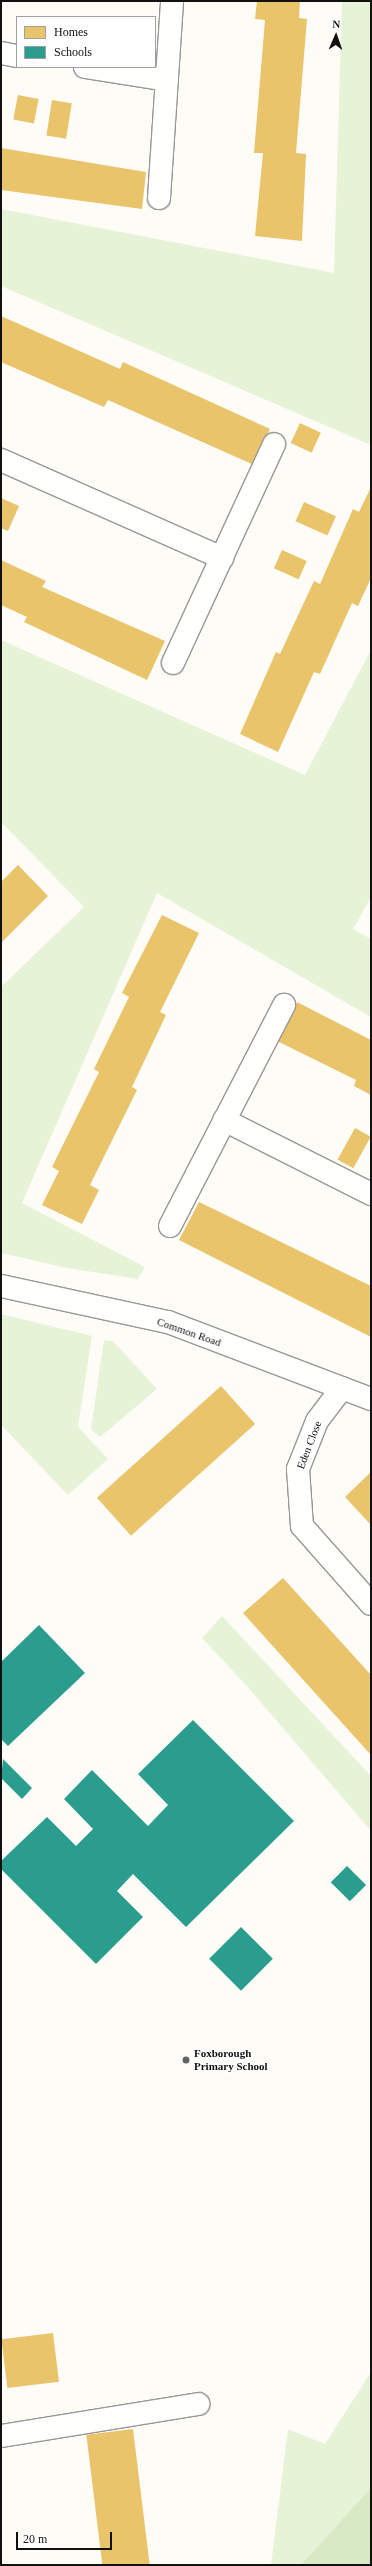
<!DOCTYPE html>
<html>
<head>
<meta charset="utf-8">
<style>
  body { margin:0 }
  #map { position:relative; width:372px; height:2566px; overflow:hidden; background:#fdfcf7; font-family:Georgia,serif }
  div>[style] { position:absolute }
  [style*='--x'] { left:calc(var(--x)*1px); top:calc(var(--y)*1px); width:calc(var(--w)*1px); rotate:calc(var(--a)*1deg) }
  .green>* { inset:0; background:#e7f3d7 }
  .forest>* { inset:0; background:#d8eac5 }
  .homes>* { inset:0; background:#e9c46a; transform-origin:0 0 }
  .schools>* { inset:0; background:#2a9d8f; transform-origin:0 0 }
  .roads { filter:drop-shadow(1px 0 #979795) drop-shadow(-1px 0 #979795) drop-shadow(0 1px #979795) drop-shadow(0 -1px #979795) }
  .minor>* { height:22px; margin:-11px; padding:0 11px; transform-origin:11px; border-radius:11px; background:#fffffe }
  .dots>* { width:11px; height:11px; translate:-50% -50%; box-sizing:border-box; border:2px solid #fff; border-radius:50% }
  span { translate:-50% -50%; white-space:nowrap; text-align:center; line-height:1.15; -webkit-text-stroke:4px #fff; paint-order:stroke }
  .street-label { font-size:11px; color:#111 }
  .poi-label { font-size:11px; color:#111; font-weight:700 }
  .left { translate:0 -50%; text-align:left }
  .frame { position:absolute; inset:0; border:2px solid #111; pointer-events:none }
  .legend { position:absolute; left:16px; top:16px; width:140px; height:52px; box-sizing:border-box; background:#fff; border:1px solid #a0a0a0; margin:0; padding:5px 7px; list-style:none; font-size:12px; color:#111 }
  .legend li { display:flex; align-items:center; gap:8px; height:20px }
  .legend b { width:20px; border:1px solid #a0a0a0 }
  .north { position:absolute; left:316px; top:16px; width:40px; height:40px; -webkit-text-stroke:3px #fff; paint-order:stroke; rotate:2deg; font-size:11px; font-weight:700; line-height:16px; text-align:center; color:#111 }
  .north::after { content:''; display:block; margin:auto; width:14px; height:18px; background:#111; clip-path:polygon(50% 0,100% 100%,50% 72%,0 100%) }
  .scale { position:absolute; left:16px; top:2532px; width:96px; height:18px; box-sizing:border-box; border:2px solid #111; border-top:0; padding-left:5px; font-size:12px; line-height:14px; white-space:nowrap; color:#111; -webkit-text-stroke:3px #fff; paint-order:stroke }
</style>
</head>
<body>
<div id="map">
  <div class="green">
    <i style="clip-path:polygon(342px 1px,371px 1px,371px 445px,1px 286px,1px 209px,334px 273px)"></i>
    <i style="clip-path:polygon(1px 640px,305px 775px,371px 650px,371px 897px,353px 929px,371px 939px,371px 1017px,157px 893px,22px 1203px,145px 1267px,138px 1279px,67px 1268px,1px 1253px,1px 987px,84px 907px,1px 822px)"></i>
    <i style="clip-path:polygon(1px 1314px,92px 1336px,78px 1427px,108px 1459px,68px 1495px,1px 1425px)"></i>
    <i style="clip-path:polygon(104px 1340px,113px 1341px,157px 1389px,100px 1437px,91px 1429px)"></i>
    <i style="clip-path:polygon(222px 1616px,371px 1776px,371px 1831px,247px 1686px,202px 1638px)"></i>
    <i style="clip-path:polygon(371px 2372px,371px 2565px,271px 2565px,288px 2429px,325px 2444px)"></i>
  </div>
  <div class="forest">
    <i style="clip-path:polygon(371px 2488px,371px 2565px,301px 2565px)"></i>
  </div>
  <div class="homes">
    <i style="clip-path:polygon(257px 1px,300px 1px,299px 18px,307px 19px,296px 153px,306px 154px,302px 241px,255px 236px,263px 153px,254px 153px,265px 20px,255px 19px)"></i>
    <i style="left:18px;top:95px;width:21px;height:25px;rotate:11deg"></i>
    <i style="left:52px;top:100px;width:20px;height:36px;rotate:9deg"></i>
    <i style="clip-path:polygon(1px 148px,146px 172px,142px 209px,1px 190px)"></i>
    <i style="clip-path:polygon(1px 316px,120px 369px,123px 362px,270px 429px,254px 465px,108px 400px,104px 407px,1px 362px)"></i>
    <i style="left:300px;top:423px;width:23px;height:22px;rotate:25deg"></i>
    <i style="clip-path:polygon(371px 487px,371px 578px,358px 606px,352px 603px,320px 674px,314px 672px,278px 752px,240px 734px,276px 652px,280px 654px,314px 581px,320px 584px,353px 509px,359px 512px)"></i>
    <i style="clip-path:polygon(1px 498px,19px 506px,8px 531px,1px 528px)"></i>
    <i style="left:304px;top:502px;width:35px;height:21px;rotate:24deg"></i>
    <i style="left:282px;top:550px;width:27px;height:20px;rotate:24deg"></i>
    <i style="clip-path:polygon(1px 560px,46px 581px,42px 587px,165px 641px,147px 680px,24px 622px,27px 617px,1px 605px)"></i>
    <i style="clip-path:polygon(18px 865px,48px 896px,1px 943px,1px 882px)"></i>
    <i style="clip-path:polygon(162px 915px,199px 933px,160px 1012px,166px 1015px,132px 1087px,137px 1090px,90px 1185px,99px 1190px,82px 1224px,42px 1205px,59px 1171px,52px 1167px,99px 1072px,94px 1069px,129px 997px,122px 993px)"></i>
    <i style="clip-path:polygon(297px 1002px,371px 1040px,371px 1095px,354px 1086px,356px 1080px,277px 1041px)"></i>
    <i style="left:355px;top:1128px;width:18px;height:36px;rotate:29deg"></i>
    <i style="clip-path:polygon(199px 1202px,371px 1286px,371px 1337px,179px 1240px)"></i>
    <i style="left:221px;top:1386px;width:51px;height:167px;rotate:48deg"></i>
    <i style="clip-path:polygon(371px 1472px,371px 1525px,345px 1497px)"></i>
    <i style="clip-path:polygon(283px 1578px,371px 1675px,371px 1755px,243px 1613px)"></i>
    <i style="left:53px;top:2333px;width:49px;height:52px;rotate:83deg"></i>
    <i style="left:133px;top:2429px;width:137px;height:47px;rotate:83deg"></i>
  </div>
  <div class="schools">
    <i style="clip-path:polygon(39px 1625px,85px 1673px,8px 1746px,1px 1739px,1px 1662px)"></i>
    <i style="clip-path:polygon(193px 1720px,294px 1821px,186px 1927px,133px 1874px,117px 1891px,143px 1917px,96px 1964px,1px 1869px,1px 1861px,47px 1817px,76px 1846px,93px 1829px,64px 1799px,92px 1770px,148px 1826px,168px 1805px,138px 1774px)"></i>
    <i style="clip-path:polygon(3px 1759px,32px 1788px,22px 1799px,1px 1778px)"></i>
    <i style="left:347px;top:1866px;width:27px;height:23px;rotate:45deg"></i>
    <i style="left:241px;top:1927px;width:45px;height:45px;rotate:45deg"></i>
  </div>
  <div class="roads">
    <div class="minor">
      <i style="--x:1;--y:53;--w:16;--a:11"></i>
      <i style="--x:85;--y:67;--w:83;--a:9"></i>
      <i style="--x:159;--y:198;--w:197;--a:-86.2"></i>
      <i style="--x:1;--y:460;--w:242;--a:23.9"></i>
      <i style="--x:173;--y:663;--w:241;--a:-65.2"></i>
      <i style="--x:224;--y:1120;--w:165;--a:26.7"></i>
      <i style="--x:170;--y:1226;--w:249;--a:-62.7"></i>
      <i style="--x:1;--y:1286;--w:171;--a:12.2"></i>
      <i style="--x:168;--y:1322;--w:217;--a:20.8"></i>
      <i style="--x:342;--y:1388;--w:41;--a:127.1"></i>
      <i style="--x:317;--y:1421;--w:52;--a:111.6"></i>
      <i style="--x:298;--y:1469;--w:57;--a:86"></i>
      <i style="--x:302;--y:1526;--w:104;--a:48.5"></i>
      <i style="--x:1;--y:2436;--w:200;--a:-9.2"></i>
    </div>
  </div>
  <div class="dots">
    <i style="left:186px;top:2060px;background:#646362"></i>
  </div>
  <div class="street-label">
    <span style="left:189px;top:1332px;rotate:19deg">Common Road</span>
    <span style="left:309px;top:1445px;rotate:-69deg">Eden Close</span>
  </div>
  <div class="poi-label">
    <span class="left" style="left:194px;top:2060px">Foxborough<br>Primary School</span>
  </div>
  <div class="frame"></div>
  <ul class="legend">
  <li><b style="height:11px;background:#e9c46a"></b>Homes</li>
  <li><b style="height:11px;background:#2a9d8f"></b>Schools</li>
  </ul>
  <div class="north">N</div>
  <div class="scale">20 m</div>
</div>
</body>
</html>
